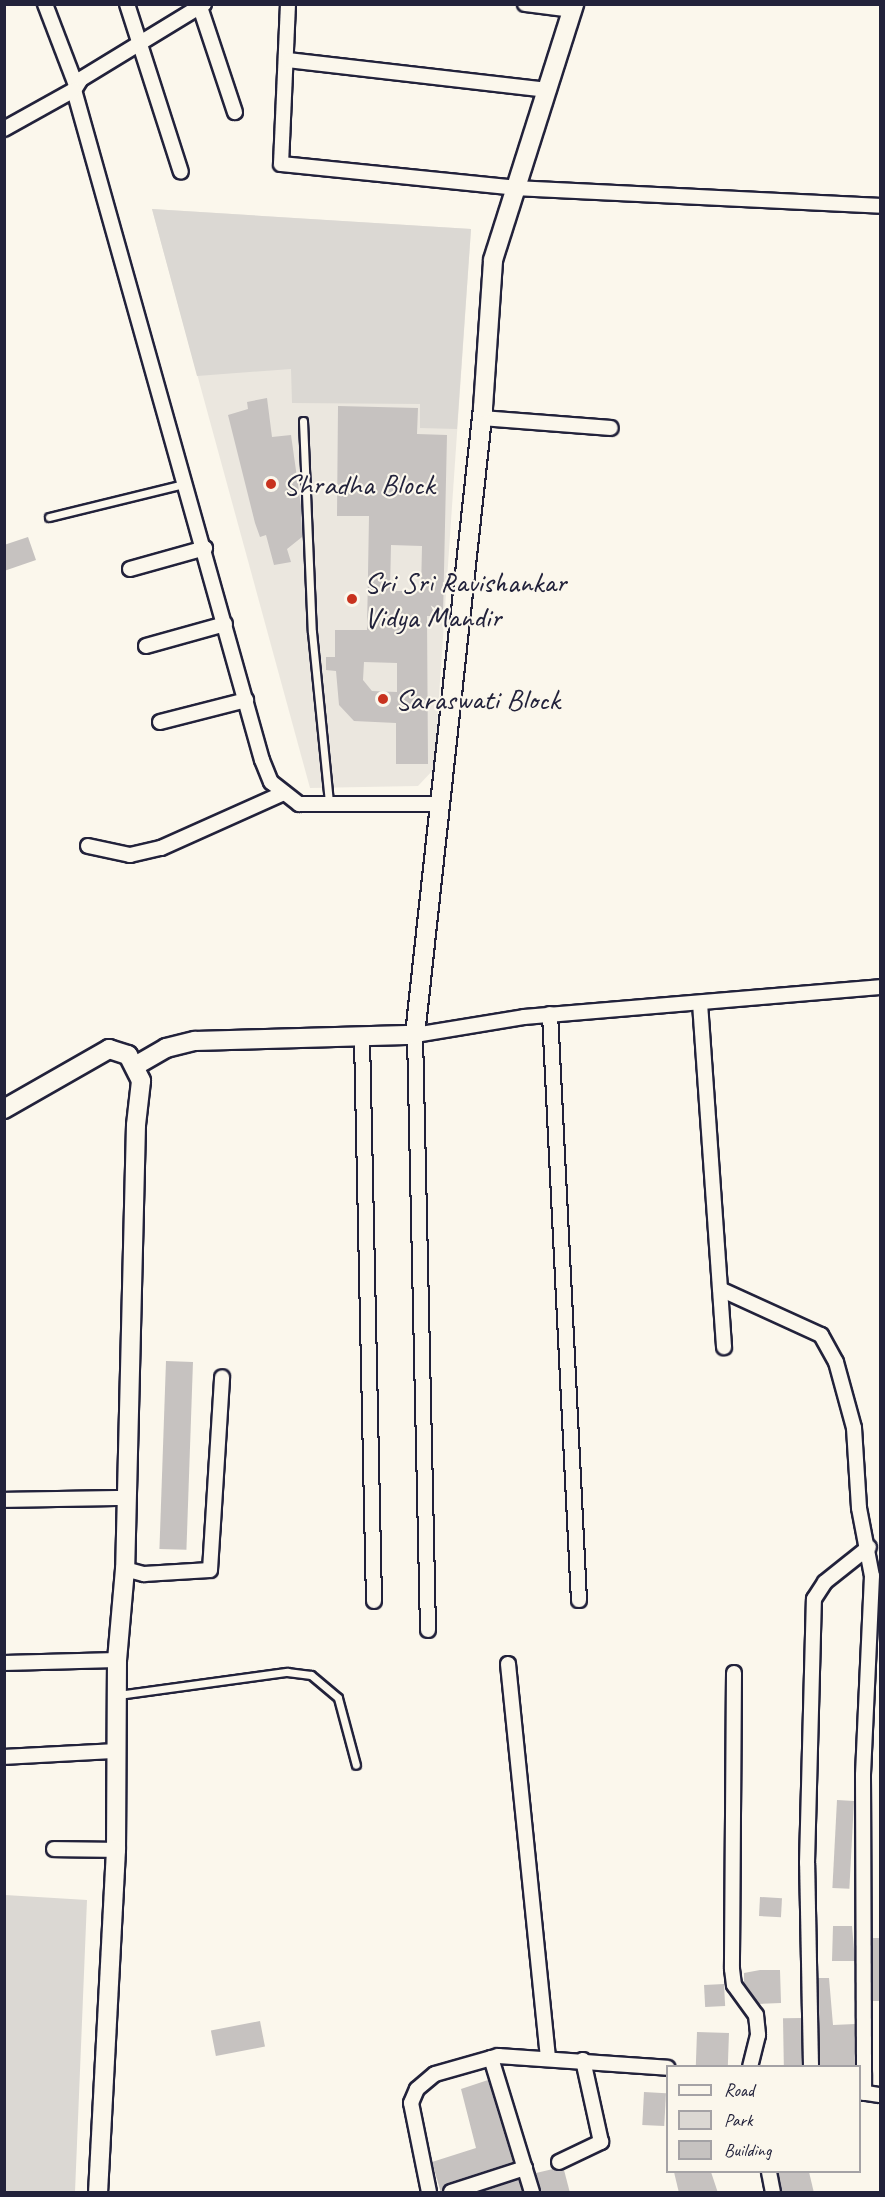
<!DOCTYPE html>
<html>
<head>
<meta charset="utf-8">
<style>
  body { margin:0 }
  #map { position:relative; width:885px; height:2197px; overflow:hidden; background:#fbf7ec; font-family:Caveat,sans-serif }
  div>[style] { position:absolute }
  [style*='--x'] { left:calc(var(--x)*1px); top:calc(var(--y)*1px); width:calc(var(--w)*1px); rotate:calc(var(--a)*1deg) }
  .built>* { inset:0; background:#ebe7df }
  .green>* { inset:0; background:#dbd8d3 }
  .building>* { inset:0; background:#c6c2c0; transform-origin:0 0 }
  .roads { filter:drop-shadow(2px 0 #22223b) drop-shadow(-2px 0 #22223b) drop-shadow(0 2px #22223b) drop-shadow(0 -2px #22223b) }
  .service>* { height:7px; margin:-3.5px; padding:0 3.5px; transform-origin:3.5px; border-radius:3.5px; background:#fbf7ec }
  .minor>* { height:14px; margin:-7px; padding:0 7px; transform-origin:7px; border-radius:7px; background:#fbf7ec }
  .tertiary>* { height:18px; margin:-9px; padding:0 9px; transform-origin:9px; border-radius:9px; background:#fbf7ec }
  .dots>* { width:16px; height:16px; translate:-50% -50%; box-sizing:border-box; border:3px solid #fbf7ec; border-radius:50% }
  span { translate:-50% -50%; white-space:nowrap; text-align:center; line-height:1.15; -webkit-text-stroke:4.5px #fbf7ec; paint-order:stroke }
  .poi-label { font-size:30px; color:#22223b }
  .left { translate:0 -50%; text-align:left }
  .frame { position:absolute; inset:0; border:6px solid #22223b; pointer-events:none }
  .legend { position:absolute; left:666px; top:2065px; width:195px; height:108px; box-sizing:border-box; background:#fbf7ec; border:2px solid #a4a2a5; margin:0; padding:8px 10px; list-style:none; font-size:18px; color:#22223b }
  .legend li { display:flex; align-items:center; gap:12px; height:30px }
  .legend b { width:30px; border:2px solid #a4a2a5 }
</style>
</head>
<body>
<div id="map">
  <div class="built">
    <i style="clip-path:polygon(152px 209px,471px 229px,434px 769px,418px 786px,310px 788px)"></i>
  </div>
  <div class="green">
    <i style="clip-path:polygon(152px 209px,471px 229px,457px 429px,420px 428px,420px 404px,292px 403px,291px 369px,197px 376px)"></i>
    <i style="clip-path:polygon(5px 1895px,87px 1900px,75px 2192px,5px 2192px)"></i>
  </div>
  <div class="building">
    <i style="clip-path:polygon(267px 398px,272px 437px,291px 435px,301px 506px,302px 537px,287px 549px,291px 562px,274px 565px,266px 535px,260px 537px,255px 523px,228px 415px,248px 409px,247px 402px)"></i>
    <i style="clip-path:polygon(evenodd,338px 406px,418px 408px,417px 434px,447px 435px,443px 616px,427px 616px,428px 764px,396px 764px,396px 723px,354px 721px,339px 705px,336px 671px,326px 670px,326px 657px,335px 657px,335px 630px,367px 630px,369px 516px,337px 516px,338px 406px,391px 545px,422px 546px,421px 591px,390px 591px,391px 545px,338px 406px,364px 662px,397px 663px,397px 692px,372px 691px,363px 680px,364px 662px)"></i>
    <i style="clip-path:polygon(28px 537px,36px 560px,4px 571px,4px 545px)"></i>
    <i style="left:166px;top:1361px;width:27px;height:188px;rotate:2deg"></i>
    <i style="left:837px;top:1800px;width:17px;height:88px;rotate:3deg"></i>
    <i style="left:760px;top:1897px;width:22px;height:19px;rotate:3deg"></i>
    <i style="clip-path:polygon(833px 1926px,852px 1926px,855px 1961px,832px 1961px)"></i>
    <i style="left:880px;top:1938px;width:63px;height:7px;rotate:90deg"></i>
    <i style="clip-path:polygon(760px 1970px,780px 1970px,781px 2003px,759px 2004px,744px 1983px,744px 1973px)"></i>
    <i style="clip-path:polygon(818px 1978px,829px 1978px,833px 2025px,855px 2024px,855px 2067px,820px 2067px)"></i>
    <i style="left:724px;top:1984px;width:22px;height:20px;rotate:87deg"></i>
    <i style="left:801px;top:2018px;width:49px;height:18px;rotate:89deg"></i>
    <i style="left:260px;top:2021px;width:26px;height:50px;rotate:79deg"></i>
    <i style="left:697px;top:2032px;width:32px;height:35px;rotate:2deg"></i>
    <i style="clip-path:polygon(488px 2080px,513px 2162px,448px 2183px,441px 2193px,432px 2162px,476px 2148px,461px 2089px)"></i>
    <i style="left:644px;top:2092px;width:22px;height:33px;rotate:3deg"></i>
    <i style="clip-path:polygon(553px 2169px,564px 2170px,570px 2193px,541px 2193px,536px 2173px)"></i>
    <i style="clip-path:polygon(674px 2172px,711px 2172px,718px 2193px,679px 2193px)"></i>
    <i style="clip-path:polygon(778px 2172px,809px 2172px,814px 2193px,782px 2193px)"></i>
    <i style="clip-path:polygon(519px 2179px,523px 2193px,479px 2193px)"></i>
  </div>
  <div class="roads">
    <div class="service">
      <i style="--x:303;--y:421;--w:211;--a:87.6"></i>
      <i style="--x:312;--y:632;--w:172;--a:84.3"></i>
      <i style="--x:49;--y:517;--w:142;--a:-13.8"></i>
      <i style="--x:118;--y:1695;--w:171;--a:-7.8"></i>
      <i style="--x:287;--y:1672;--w:24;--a:7"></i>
      <i style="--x:311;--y:1675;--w:35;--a:40"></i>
      <i style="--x:338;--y:1698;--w:69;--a:75"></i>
    </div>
    <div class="minor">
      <i style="--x:45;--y:4;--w:87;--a:69.1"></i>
      <i style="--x:127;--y:4;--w:176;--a:72.2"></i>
      <i style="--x:199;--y:4;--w:114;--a:71.6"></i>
      <i style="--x:204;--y:4;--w:144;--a:148.6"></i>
      <i style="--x:81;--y:79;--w:13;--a:122"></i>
      <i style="--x:74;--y:90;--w:696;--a:74.33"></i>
      <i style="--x:262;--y:760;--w:24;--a:68"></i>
      <i style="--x:271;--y:782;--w:36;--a:38"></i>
      <i style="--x:299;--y:804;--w:142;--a:0"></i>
      <i style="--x:288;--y:4;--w:160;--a:92.5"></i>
      <i style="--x:281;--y:164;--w:236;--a:5.8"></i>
      <i style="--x:516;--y:188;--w:364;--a:2.8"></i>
      <i style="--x:525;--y:4;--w:47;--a:7.3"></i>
      <i style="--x:288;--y:60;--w:261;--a:6.6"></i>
      <i style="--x:4;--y:129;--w:80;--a:-29.1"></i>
      <i style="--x:482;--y:418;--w:129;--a:4.4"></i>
      <i style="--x:130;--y:569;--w:78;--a:-15.6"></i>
      <i style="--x:146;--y:646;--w:82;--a:-15.6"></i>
      <i style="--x:160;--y:722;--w:89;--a:-14.3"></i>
      <i style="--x:88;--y:846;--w:43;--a:12.1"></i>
      <i style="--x:130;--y:855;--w:32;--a:-13"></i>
      <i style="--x:161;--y:848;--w:133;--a:-24.1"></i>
      <i style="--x:700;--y:1003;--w:345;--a:86"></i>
      <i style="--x:550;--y:1014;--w:587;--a:87.17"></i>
      <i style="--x:362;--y:1038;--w:563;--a:88.78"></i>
      <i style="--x:720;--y:1289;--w:111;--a:24.5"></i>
      <i style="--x:821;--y:1335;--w:31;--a:61"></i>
      <i style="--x:836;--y:1362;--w:68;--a:74.7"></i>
      <i style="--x:854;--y:1428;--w:80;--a:86.4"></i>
      <i style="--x:859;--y:1508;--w:69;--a:79.2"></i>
      <i style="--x:872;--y:1576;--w:199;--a:92.6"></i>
      <i style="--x:863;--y:1775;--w:318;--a:89.8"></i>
      <i style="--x:4;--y:1500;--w:120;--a:-1"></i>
      <i style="--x:125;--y:1569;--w:20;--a:15"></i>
      <i style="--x:144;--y:1574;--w:66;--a:-3.5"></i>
      <i style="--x:210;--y:1570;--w:193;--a:-86.4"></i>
      <i style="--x:428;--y:1630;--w:595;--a:-91.25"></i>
      <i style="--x:415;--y:1035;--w:110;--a:-9.4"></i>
      <i style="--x:524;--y:1017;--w:357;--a:-4.8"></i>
      <i style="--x:4;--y:1663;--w:113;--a:-1.5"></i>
      <i style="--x:508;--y:1664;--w:395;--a:84.2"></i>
      <i style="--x:734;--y:1673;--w:296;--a:90.4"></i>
      <i style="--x:732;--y:1969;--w:16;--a:83"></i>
      <i style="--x:734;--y:1985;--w:37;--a:54"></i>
      <i style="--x:756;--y:2015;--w:20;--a:84"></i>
      <i style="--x:758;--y:2035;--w:32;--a:104"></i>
      <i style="--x:4;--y:1757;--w:111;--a:-3.1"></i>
      <i style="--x:54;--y:1849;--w:62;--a:0.9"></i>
      <i style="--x:491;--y:2058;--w:140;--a:73"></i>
      <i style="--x:811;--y:2066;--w:203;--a:-91.1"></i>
      <i style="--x:807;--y:1863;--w:264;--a:-88.5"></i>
      <i style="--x:814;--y:1599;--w:20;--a:-57"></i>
      <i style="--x:825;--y:1582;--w:56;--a:-38.5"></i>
      <i style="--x:860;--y:2092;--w:20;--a:9"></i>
      <i style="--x:559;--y:2162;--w:47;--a:-25.5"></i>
      <i style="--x:601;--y:2142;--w:84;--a:-102.4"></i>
      <i style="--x:769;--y:2172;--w:20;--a:79"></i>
      <i style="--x:429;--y:2192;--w:91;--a:-101.4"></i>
      <i style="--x:411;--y:2103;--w:15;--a:-67"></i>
      <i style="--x:417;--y:2089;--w:23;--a:-40"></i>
      <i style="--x:435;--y:2074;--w:66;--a:-15.9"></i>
      <i style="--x:498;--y:2056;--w:170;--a:4"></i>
      <i style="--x:451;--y:2192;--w:78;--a:-18"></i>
    </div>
    <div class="tertiary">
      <i style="--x:135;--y:1066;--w:36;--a:-30"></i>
      <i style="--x:166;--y:1048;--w:30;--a:-14"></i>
      <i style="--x:195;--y:1041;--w:220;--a:-1.6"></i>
      <i style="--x:415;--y:1035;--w:631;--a:-83.81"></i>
      <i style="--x:483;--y:408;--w:148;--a:-86.1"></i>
      <i style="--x:493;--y:260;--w:269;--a:-72.4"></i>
      <i style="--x:4;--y:1109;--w:121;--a:-29.7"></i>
      <i style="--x:109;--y:1049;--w:20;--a:18"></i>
      <i style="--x:128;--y:1055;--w:29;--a:63"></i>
      <i style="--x:141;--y:1081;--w:44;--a:96.5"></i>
      <i style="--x:136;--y:1125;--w:444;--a:91.4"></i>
      <i style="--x:125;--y:1569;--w:91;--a:95"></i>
      <i style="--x:117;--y:1660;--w:190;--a:90.3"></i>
      <i style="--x:116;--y:1850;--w:342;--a:93"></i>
    </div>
  </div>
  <div class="dots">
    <i style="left:271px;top:484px;background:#c8321e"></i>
    <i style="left:352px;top:599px;background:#c8321e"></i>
    <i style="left:383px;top:699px;background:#c8321e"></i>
  </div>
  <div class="poi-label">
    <span class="left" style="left:283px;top:484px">Shradha Block</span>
    <span class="left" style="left:364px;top:599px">Sri Sri Ravishankar<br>Vidya Mandir</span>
    <span class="left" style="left:395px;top:699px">Saraswati Block</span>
  </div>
  <div class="frame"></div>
  <ul class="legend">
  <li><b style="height:8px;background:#fbf7ec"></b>Road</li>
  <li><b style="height:16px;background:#dbd8d3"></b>Park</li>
  <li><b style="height:16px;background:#c6c2c0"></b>Building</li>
  </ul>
</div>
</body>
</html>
